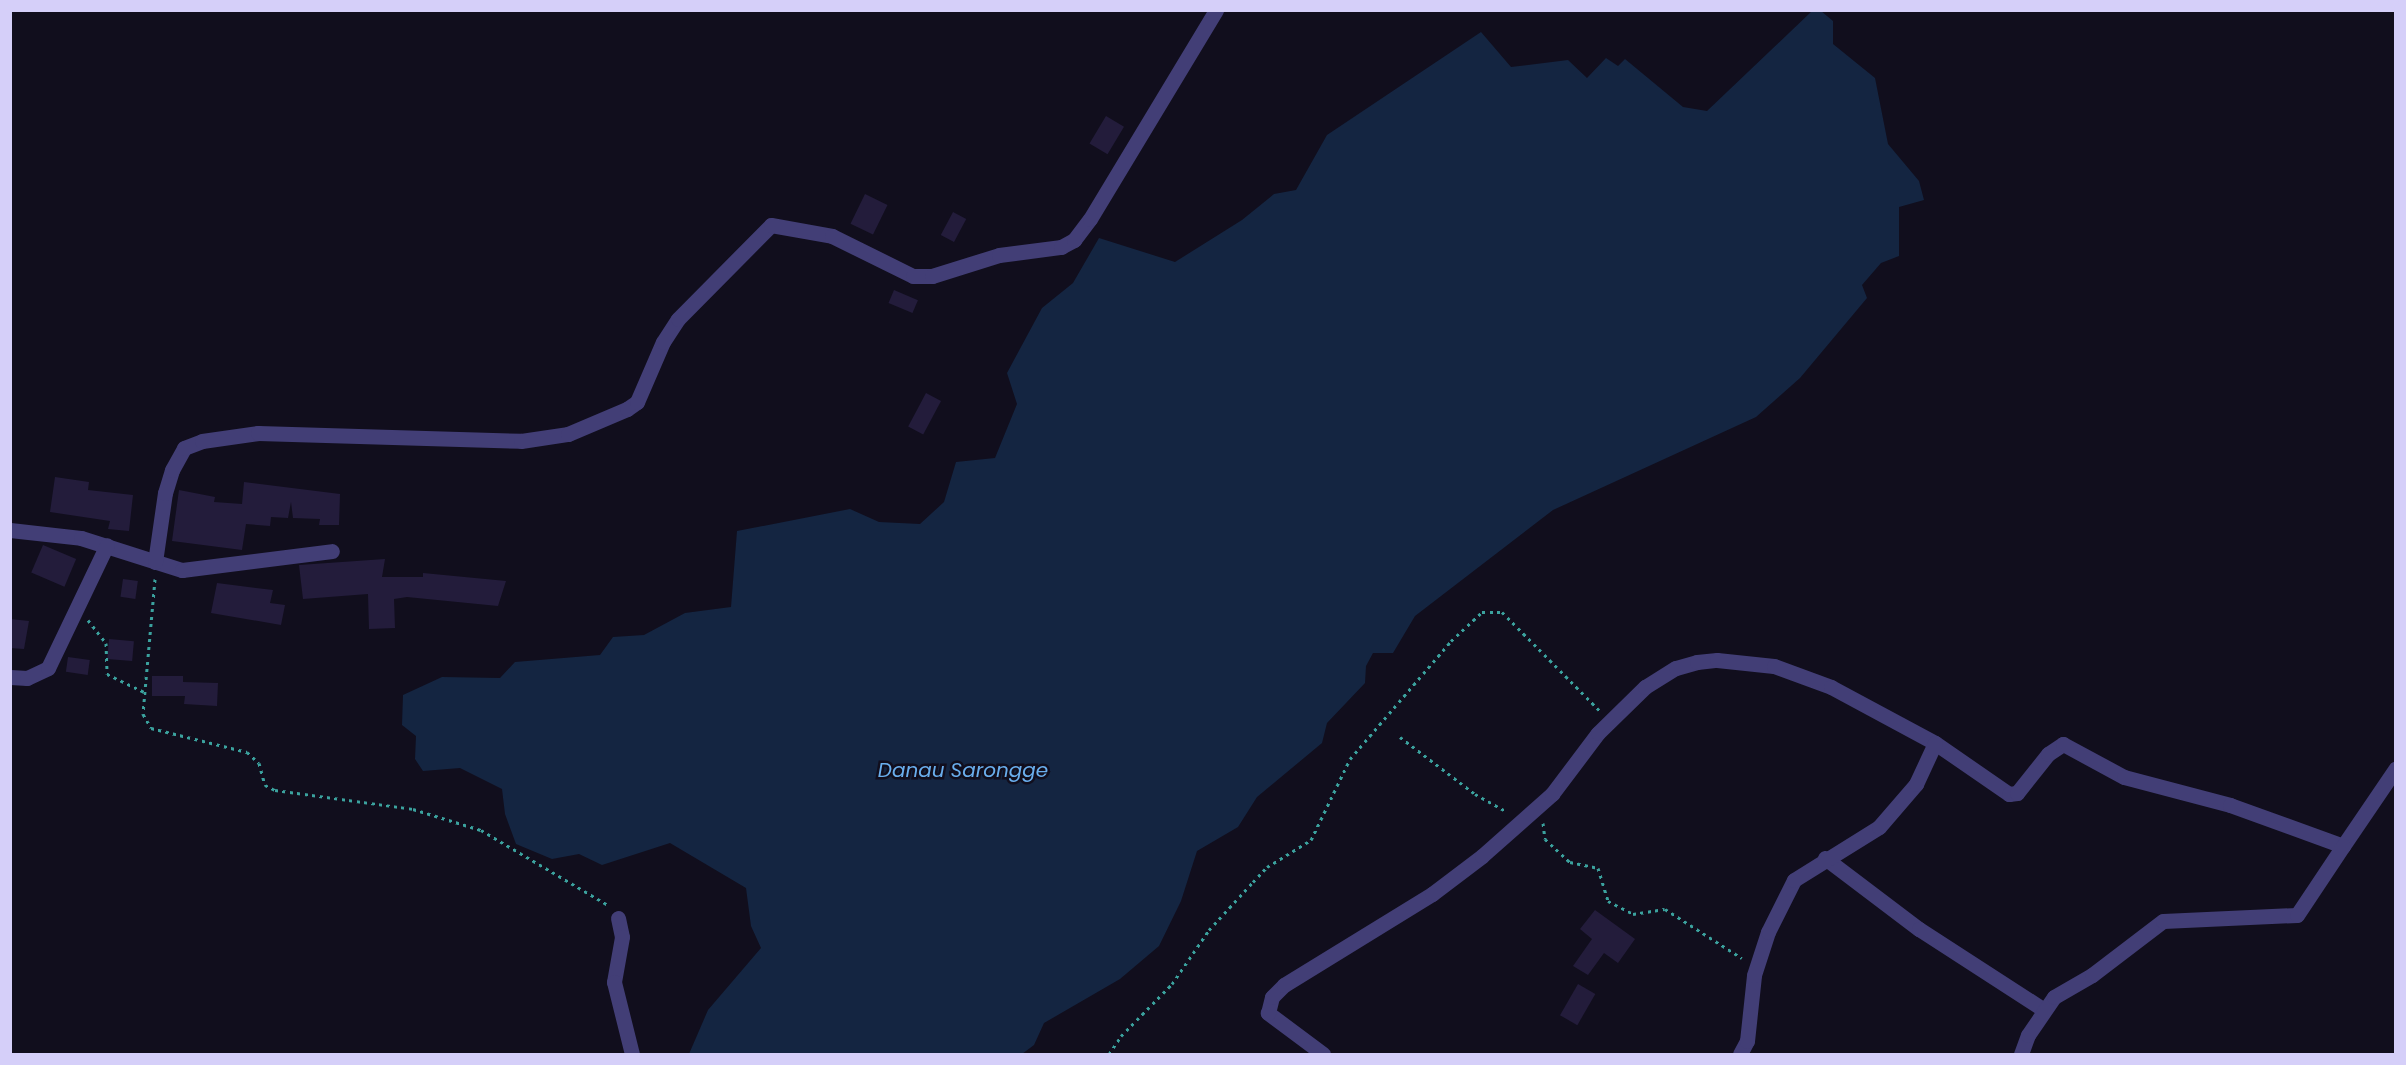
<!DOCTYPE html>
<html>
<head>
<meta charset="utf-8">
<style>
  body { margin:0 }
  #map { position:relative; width:2406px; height:1065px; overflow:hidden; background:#110e1d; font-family:Poppins,sans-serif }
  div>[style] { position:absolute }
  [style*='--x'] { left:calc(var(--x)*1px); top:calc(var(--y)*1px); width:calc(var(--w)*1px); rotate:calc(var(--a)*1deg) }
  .water>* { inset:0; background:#142541 }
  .building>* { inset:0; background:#231c3b; transform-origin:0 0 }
  .path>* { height:3px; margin-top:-1.5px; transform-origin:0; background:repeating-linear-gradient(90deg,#3ba29e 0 3px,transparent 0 7.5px) }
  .street>* { height:15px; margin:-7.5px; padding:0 7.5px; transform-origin:7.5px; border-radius:7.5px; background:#423e76 }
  span { translate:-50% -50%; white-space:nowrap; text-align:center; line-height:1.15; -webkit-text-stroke:5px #110e1d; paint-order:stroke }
  .water-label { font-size:20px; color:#6aaeed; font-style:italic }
  .frame { position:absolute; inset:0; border:12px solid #d5cff9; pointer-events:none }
</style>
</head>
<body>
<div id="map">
  <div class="water">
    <i style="clip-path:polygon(1812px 11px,1821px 11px,1833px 21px,1833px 44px,1875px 78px,1888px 144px,1919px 181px,1924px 200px,1899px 207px,1899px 256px,1881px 263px,1862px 285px,1867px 298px,1800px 378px,1756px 417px,1553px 510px,1415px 616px,1393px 653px,1373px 653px,1366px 666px,1365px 683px,1327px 723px,1322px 743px,1257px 797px,1238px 827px,1197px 851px,1181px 901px,1159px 946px,1120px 979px,1044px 1023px,1034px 1045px,1022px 1054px,689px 1054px,708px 1010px,761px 948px,751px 926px,746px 888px,670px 843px,602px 865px,579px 854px,552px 859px,516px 844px,505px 814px,502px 789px,460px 768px,423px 771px,415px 759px,416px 736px,402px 725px,403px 695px,442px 677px,500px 678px,515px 662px,600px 655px,613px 637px,644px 635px,685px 613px,731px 607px,737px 531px,850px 509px,879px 522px,920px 524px,944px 502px,956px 462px,995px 458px,1017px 404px,1007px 373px,1042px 308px,1073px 283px,1099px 238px,1175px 262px,1242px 220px,1274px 194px,1296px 190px,1327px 135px,1481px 32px,1511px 67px,1568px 60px,1587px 78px,1606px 58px,1618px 66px,1625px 59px,1683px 107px,1707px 111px)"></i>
  </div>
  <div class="building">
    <i style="left:1106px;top:116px;width:21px;height:32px;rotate:31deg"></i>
    <i style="left:865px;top:194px;width:25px;height:33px;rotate:26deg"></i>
    <i style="left:953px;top:212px;width:15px;height:26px;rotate:28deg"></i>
    <i style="left:894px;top:290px;width:26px;height:14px;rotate:23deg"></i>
    <i style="left:926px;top:393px;width:17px;height:38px;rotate:28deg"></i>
    <i style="clip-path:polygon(55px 477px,89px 482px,88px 490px,133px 495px,129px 531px,108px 529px,110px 521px,50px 512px)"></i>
    <i style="clip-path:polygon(244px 482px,340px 494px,339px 525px,319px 525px,320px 519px,293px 518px,291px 502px,288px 518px,271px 517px,270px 526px,246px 524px,242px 550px,172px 541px,179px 490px,215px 497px,214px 502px,242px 504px)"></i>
    <i style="left:43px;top:545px;width:36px;height:30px;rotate:23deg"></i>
    <i style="clip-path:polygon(385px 559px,382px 577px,423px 577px,423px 573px,506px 581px,498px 606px,407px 597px,394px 599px,395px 628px,369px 629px,368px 594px,303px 599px,299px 565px)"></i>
    <i style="left:123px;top:579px;width:15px;height:18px;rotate:8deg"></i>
    <i style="clip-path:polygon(217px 583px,273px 590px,270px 603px,285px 605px,281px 625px,211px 613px)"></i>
    <i style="clip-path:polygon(10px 619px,29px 621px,24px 649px,10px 648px)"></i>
    <i style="left:109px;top:639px;width:25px;height:20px;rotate:5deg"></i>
    <i style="left:68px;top:657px;width:22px;height:15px;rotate:8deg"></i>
    <i style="clip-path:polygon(152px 676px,183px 676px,183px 682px,218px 683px,217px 706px,184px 704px,185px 696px,152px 696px)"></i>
    <i style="clip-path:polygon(1595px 910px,1635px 939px,1618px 963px,1604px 953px,1588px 975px,1573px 966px,1592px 939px,1580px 929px)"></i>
    <i style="left:1578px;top:984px;width:20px;height:36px;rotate:30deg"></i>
  </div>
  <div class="path">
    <i style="--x:155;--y:579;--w:136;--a:95.1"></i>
    <i style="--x:143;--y:714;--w:16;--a:60"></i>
    <i style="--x:151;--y:728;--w:99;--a:14"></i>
    <i style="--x:247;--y:752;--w:16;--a:43"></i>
    <i style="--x:259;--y:763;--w:23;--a:75"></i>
    <i style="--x:265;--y:785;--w:11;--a:27"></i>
    <i style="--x:275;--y:790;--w:139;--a:7.8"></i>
    <i style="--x:413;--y:809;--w:71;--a:17.2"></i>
    <i style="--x:481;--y:830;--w:147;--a:30.6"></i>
    <i style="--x:88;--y:620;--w:29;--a:52"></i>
    <i style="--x:106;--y:643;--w:31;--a:88"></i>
    <i style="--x:107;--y:674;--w:41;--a:25.9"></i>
    <i style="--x:1400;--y:737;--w:94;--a:37.2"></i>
    <i style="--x:1475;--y:794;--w:37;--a:29"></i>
    <i style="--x:1543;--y:823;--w:16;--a:83"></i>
    <i style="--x:1545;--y:839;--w:34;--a:43"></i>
    <i style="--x:1570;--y:862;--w:29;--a:12"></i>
    <i style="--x:1598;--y:868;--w:34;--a:73"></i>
    <i style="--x:1608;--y:901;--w:28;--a:27"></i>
    <i style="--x:1633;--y:914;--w:32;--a:-9"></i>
    <i style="--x:1665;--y:909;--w:91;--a:32.5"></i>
    <i style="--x:1109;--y:1054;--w:22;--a:-56"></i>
    <i style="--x:1121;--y:1036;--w:73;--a:-45.6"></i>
    <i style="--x:1172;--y:984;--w:65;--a:-55.6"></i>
    <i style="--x:1209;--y:930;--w:65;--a:-47.5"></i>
    <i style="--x:1253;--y:882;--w:21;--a:-47"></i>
    <i style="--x:1267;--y:867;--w:52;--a:-31.5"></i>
    <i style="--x:1311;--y:840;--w:90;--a:-64.3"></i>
    <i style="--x:1350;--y:759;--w:155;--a:-49.4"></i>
    <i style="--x:1451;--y:641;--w:42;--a:-43.1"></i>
    <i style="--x:1482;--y:612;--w:20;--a:0"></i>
    <i style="--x:1502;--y:612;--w:139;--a:45.3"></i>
  </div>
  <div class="street">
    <i style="--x:10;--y:530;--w:71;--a:6.4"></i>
    <i style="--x:81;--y:538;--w:106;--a:17.6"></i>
    <i style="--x:182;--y:570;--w:151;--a:-7.2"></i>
    <i style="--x:155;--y:562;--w:70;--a:-81.8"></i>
    <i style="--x:165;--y:493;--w:24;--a:-73"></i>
    <i style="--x:172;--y:470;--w:25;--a:-61"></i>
    <i style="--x:184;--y:448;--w:19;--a:-21"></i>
    <i style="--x:202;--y:441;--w:57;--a:-8.1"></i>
    <i style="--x:258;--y:433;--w:263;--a:1.7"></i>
    <i style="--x:521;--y:441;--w:48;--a:-8.5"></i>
    <i style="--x:568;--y:434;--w:64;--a:-23"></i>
    <i style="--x:627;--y:409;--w:12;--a:-35"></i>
    <i style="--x:637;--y:402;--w:65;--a:-66.6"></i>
    <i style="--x:663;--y:342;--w:27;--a:-57"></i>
    <i style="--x:678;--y:319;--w:132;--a:-45.3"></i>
    <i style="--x:771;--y:225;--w:62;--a:10.2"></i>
    <i style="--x:832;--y:236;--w:90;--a:26.3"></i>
    <i style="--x:913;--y:276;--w:19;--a:0"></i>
    <i style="--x:932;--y:276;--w:70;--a:-17.4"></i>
    <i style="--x:999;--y:255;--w:63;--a:-7.4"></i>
    <i style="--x:1061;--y:247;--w:15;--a:-28"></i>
    <i style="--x:1074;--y:240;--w:26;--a:-53"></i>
    <i style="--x:1090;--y:219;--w:244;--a:-58.9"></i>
    <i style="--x:10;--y:677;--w:17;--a:3"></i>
    <i style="--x:27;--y:678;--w:23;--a:-25"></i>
    <i style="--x:48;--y:668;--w:136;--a:-64.4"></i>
    <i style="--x:1825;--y:858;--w:118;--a:37.1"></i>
    <i style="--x:1919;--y:929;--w:149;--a:32.9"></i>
    <i style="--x:618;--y:918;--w:19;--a:78"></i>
    <i style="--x:622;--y:937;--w:46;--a:100.1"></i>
    <i style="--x:614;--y:982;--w:74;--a:76"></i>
    <i style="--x:1323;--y:1054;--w:69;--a:-143.3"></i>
    <i style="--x:1268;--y:1013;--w:16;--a:-76"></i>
    <i style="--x:1272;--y:997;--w:17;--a:-45"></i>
    <i style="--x:1284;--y:985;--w:174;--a:-31.6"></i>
    <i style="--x:1432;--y:894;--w:63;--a:-37.2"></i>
    <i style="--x:1482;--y:856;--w:94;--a:-41.5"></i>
    <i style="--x:1552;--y:794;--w:76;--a:-53"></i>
    <i style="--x:1598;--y:733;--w:66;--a:-44.4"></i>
    <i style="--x:1645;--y:687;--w:36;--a:-32"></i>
    <i style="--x:1676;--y:668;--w:22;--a:-16"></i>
    <i style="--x:1697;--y:662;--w:20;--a:-6"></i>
    <i style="--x:1717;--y:660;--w:57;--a:6"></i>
    <i style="--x:1774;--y:666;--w:61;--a:20.2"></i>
    <i style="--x:1831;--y:687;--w:118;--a:28.3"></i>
    <i style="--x:1935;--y:743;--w:90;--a:34.6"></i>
    <i style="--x:2009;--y:794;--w:8;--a:-7"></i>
    <i style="--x:2017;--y:793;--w:50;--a:-51.5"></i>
    <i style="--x:2048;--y:754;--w:18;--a:-34"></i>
    <i style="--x:2063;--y:744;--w:69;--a:28.4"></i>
    <i style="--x:2124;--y:777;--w:110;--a:14.8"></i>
    <i style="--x:2230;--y:805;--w:120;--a:19.9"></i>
    <i style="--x:2343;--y:846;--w:94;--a:-55.8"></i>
    <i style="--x:1740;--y:1054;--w:15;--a:-62"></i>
    <i style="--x:1747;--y:1041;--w:66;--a:-83.9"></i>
    <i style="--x:1754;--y:975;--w:45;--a:-72"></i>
    <i style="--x:1768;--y:932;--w:58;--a:-63.4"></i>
    <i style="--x:1794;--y:880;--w:100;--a:-31.9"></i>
    <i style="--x:1879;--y:827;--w:57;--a:-49.3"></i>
    <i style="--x:1916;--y:784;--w:45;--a:-65.1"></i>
    <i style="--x:2021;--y:1054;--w:20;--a:-70"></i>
    <i style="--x:2028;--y:1035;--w:46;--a:-55.6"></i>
    <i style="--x:2054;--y:997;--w:44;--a:-30.1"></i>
    <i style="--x:2092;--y:975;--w:89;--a:-37.3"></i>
    <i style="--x:2163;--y:921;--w:134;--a:-2.6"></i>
    <i style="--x:2297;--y:915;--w:83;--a:-56.3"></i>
  </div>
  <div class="water-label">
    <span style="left:963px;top:770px">Danau Sarongge</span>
  </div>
  <div class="frame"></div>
</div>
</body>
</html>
